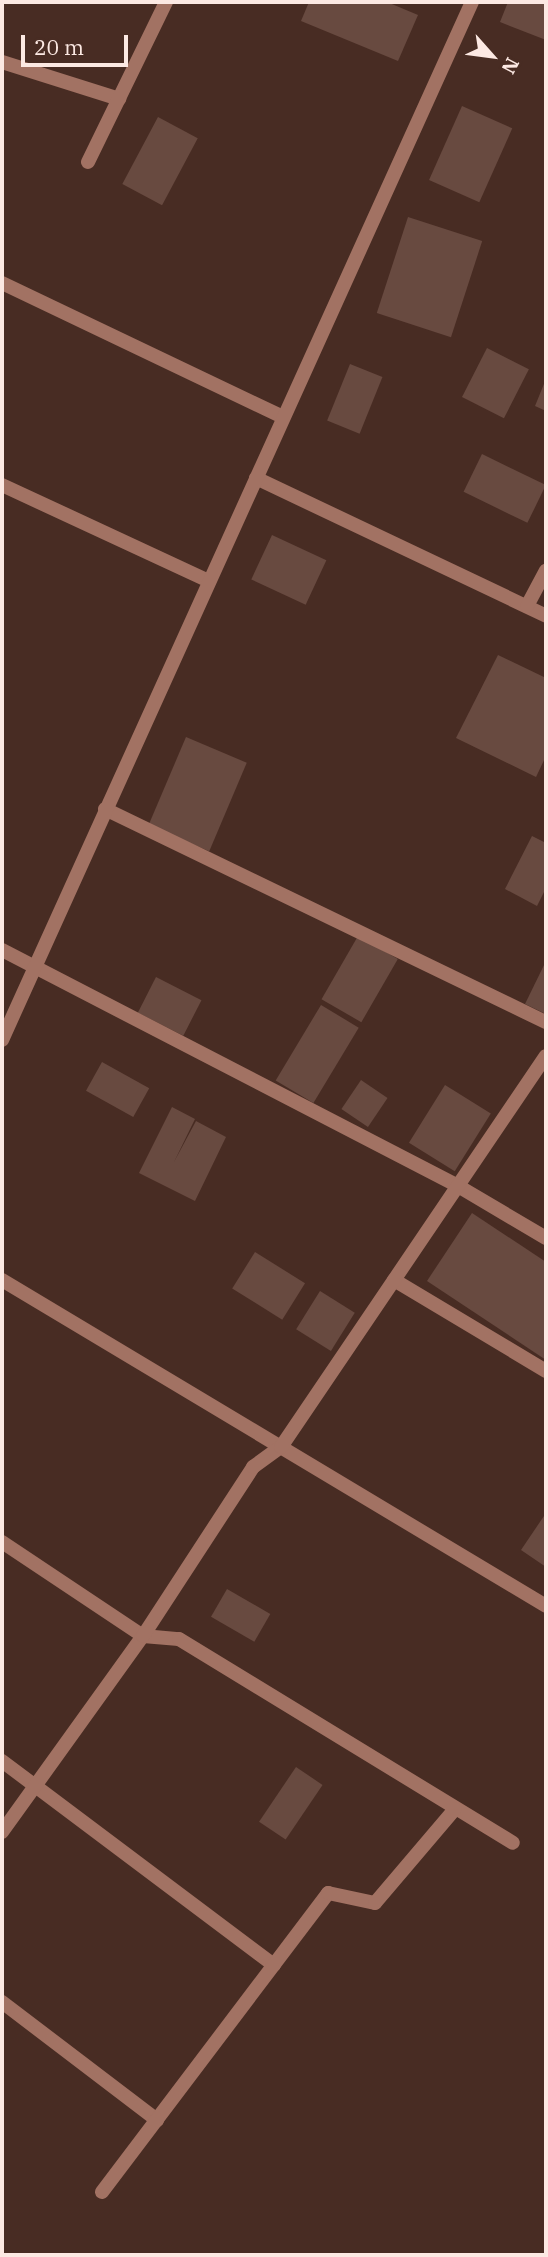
<!DOCTYPE html>
<html>
<head>
<meta charset="utf-8">
<style>
  body { margin:0 }
  #map { position:relative; width:548px; height:2257px; overflow:hidden; background:#482c23; font-family:"IBM Plex Serif",serif }
  div>[style] { position:absolute }
  [style*='--x'] { left:calc(var(--x)*1px); top:calc(var(--y)*1px); width:calc(var(--w)*1px); rotate:calc(var(--a)*1deg) }
  .building>* { inset:0; background:#684a40; transform-origin:0 0 }
  .minor>* { height:14px; margin:-7px; padding:0 7px; transform-origin:7px; border-radius:7px; background:#a27263 }
  span { translate:-50% -50%; white-space:nowrap; text-align:center; line-height:1.15; -webkit-text-stroke:6px #482c23; paint-order:stroke }
  .frame { position:absolute; inset:0; border:4px solid #fce9e3; pointer-events:none }
  .north { position:absolute; left:457px; top:21px; width:70px; height:70px; -webkit-text-stroke:5px #482c23; paint-order:stroke; rotate:118deg; font-size:19px; font-weight:700; line-height:28px; text-align:center; color:#fce9e3 }
  .north::after { content:''; display:block; margin:auto; width:24px; height:32px; background:#fce9e3; clip-path:polygon(50% 0,100% 100%,50% 72%,0 100%) }
  .scale { position:absolute; left:21px; top:35px; width:107px; height:32px; box-sizing:border-box; border:4px solid #fce9e3; border-top:0; padding-left:9px; font-size:21px; line-height:24px; white-space:nowrap; color:#fce9e3; -webkit-text-stroke:5px #482c23; paint-order:stroke }
</style>
</head>
<body>
<div id="map">
  <div class="building">
    <i style="clip-path:polygon(309px 2px,387px 2px,418px 15px,398px 61px,301px 21px)"></i>
    <i style="clip-path:polygon(508px 2px,546px 2px,546px 40px,500px 22px)"></i>
    <i style="left:462px;top:106px;width:55px;height:81px;rotate:24deg"></i>
    <i style="left:158px;top:117px;width:45px;height:76px;rotate:28deg"></i>
    <i style="left:408px;top:217px;width:78px;height:101px;rotate:18deg"></i>
    <i style="left:487px;top:348px;width:47px;height:55px;rotate:27deg"></i>
    <i style="left:350px;top:364px;width:35px;height:61px;rotate:22deg"></i>
    <i style="clip-path:polygon(546px 379px,546px 411px,535px 406px)"></i>
    <i style="left:482px;top:454px;width:71px;height:42px;rotate:26deg"></i>
    <i style="left:272px;top:535px;width:60px;height:49px;rotate:25deg"></i>
    <i style="clip-path:polygon(498px 655px,546px 678px,546px 756px,536px 777px,456px 738px)"></i>
    <i style="left:186px;top:737px;width:66px;height:96px;rotate:23deg"></i>
    <i style="clip-path:polygon(532px 836px,546px 843px,546px 888px,537px 906px,505px 889px)"></i>
    <i style="left:358px;top:936px;width:46px;height:73px;rotate:30deg"></i>
    <i style="clip-path:polygon(546px 961px,546px 1014px,525px 1004px)"></i>
    <i style="left:156px;top:977px;width:51px;height:40px;rotate:27deg"></i>
    <i style="left:321px;top:1005px;width:44px;height:88px;rotate:31deg"></i>
    <i style="left:102px;top:1062px;width:54px;height:33px;rotate:29deg"></i>
    <i style="left:361px;top:1080px;width:32px;height:35px;rotate:34deg"></i>
    <i style="left:445px;top:1085px;width:54px;height:68px;rotate:32deg"></i>
    <i style="clip-path:polygon(172px 1107px,195px 1119px,174px 1162px,196px 1121px,226px 1137px,195px 1201px,139px 1173px)"></i>
    <i style="clip-path:polygon(472px 1213px,546px 1262px,546px 1360px,427px 1281px)"></i>
    <i style="left:255px;top:1252px;width:59px;height:43px;rotate:32deg"></i>
    <i style="left:320px;top:1291px;width:41px;height:45px;rotate:32deg"></i>
    <i style="clip-path:polygon(546px 1513px,546px 1567px,521px 1550px)"></i>
    <i style="left:227px;top:1589px;width:50px;height:32px;rotate:30deg"></i>
    <i style="left:296px;top:1767px;width:32px;height:66px;rotate:34deg"></i>
  </div>
  <div class="minor">
    <i style="--x:2;--y:62;--w:123;--a:17.5"></i>
    <i style="--x:88;--y:162;--w:178;--a:-64"></i>
    <i style="--x:2;--y:283;--w:311;--a:25.5"></i>
    <i style="--x:256;--y:478;--w:321;--a:25.4"></i>
    <i style="--x:2;--y:485;--w:228;--a:24.9"></i>
    <i style="--x:527;--y:606;--w:40;--a:-62"></i>
    <i style="--x:105;--y:809;--w:490;--a:25.8"></i>
    <i style="--x:2;--y:950;--w:513;--a:27.36"></i>
    <i style="--x:458;--y:1186;--w:102;--a:30.6"></i>
    <i style="--x:2;--y:1040;--w:1139;--a:-65.64"></i>
    <i style="--x:2;--y:1280;--w:634;--a:30.93"></i>
    <i style="--x:394;--y:1280;--w:177;--a:30.9"></i>
    <i style="--x:2;--y:1542;--w:169;--a:33.7"></i>
    <i style="--x:143;--y:1636;--w:36;--a:5"></i>
    <i style="--x:179;--y:1639;--w:391;--a:31.4"></i>
    <i style="--x:2;--y:1761;--w:340;--a:36.9"></i>
    <i style="--x:2;--y:1832;--w:241;--a:-54.3"></i>
    <i style="--x:143;--y:1636;--w:202;--a:-56.9"></i>
    <i style="--x:253;--y:1467;--w:34;--a:-36"></i>
    <i style="--x:281;--y:1447;--w:472;--a:-55.9"></i>
    <i style="--x:2;--y:2002;--w:195;--a:37.3"></i>
    <i style="--x:102;--y:2192;--w:375;--a:-52.9"></i>
    <i style="--x:328;--y:1893;--w:48;--a:12"></i>
    <i style="--x:375;--y:1903;--w:123;--a:-49.6"></i>
  </div>
  <div class="frame"></div>
  <div class="north">N</div>
  <div class="scale">20 m</div>
</div>
</body>
</html>
